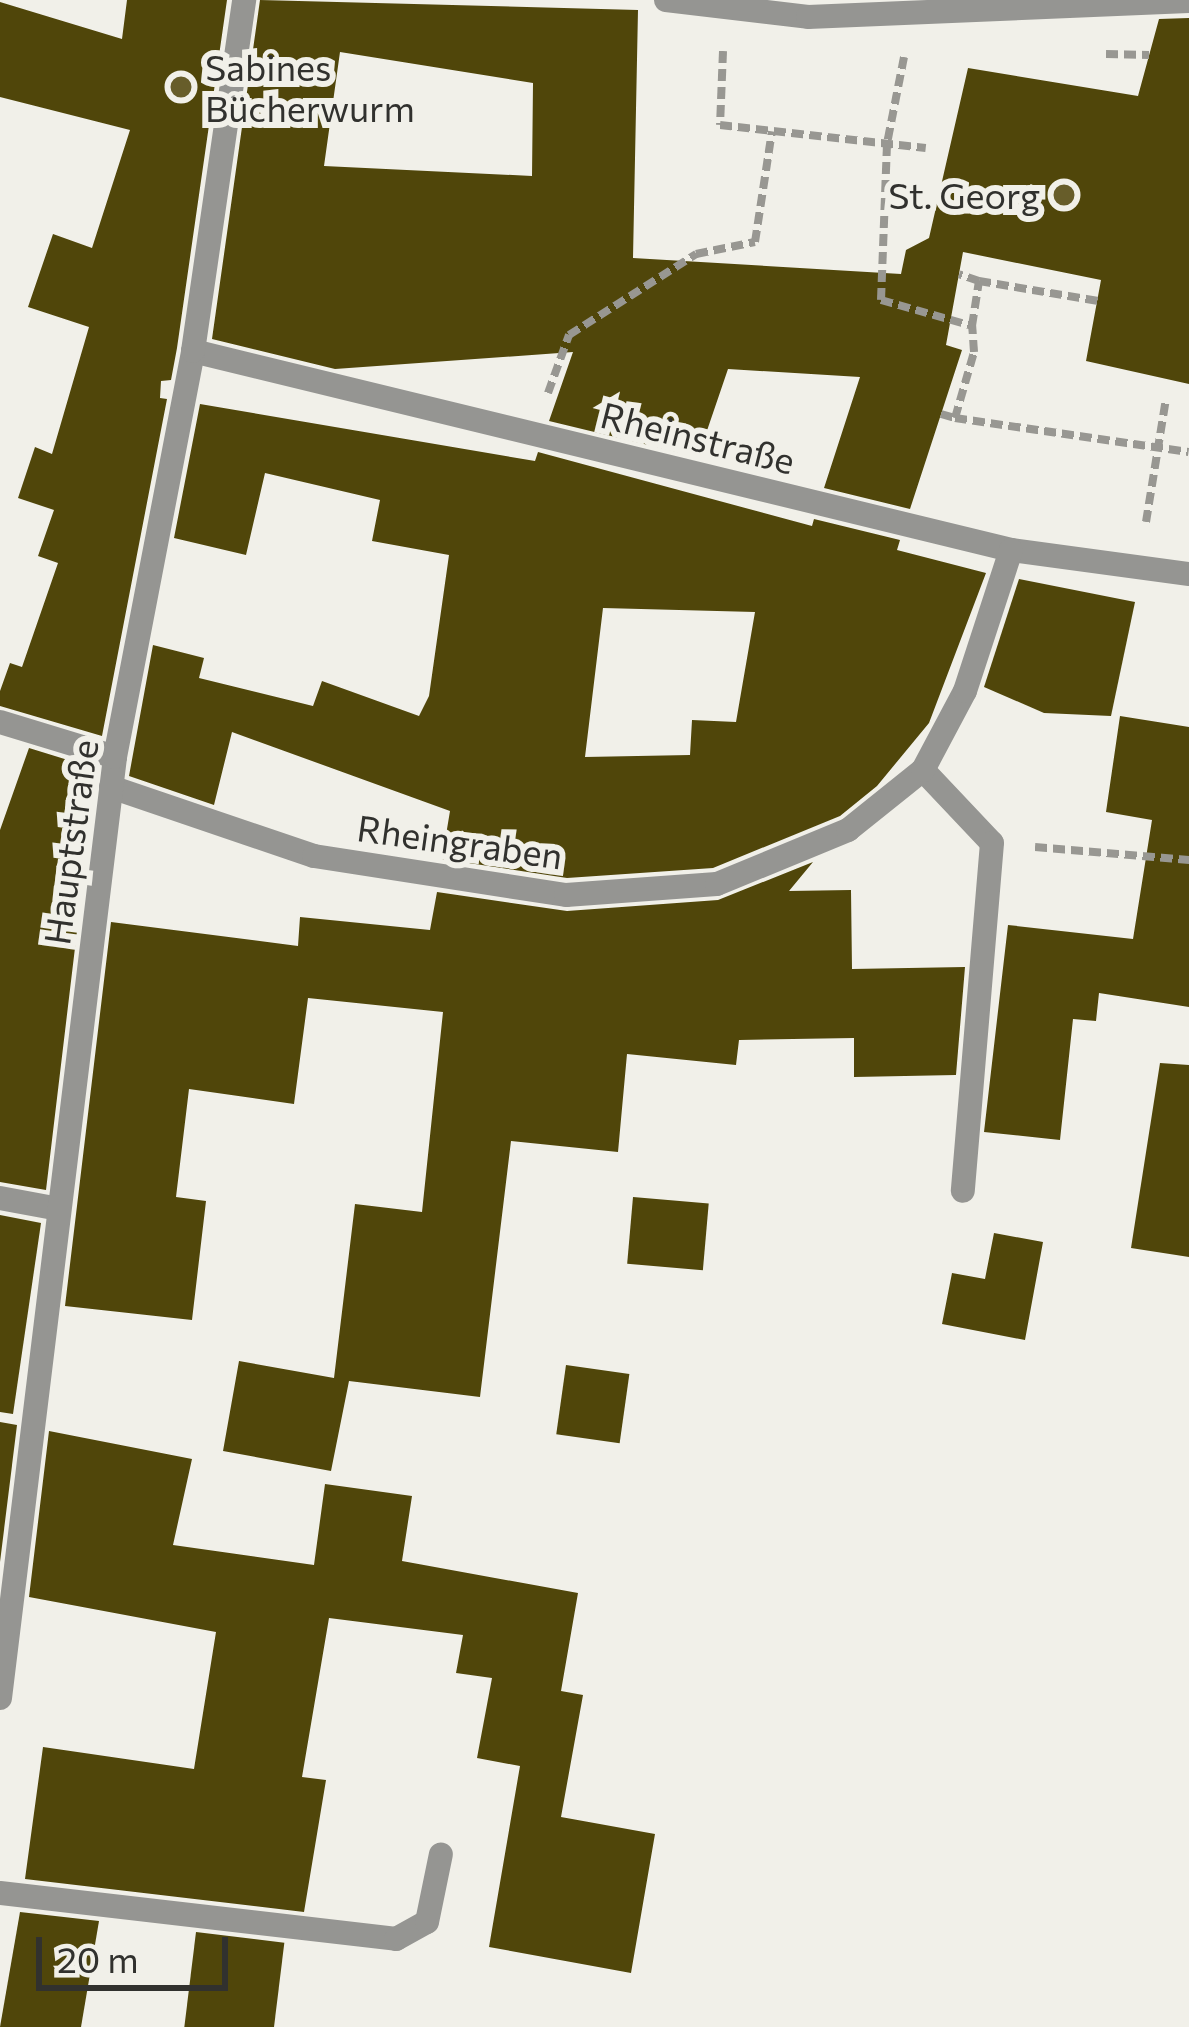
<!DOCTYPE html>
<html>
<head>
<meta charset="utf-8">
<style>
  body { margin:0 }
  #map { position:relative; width:1189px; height:2027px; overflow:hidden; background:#f1f0e9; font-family:Commissioner,sans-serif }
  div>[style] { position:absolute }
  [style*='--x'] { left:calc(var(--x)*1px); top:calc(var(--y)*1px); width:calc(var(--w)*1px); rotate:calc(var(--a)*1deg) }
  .building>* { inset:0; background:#50460a; transform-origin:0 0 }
  .path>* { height:8px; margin-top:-4px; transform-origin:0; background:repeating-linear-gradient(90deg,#989792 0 12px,transparent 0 18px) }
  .lane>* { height:24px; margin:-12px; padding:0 12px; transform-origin:12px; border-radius:12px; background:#959592 }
  .street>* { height:24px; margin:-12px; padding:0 12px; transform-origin:12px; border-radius:12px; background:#959592 }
  .dots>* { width:33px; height:33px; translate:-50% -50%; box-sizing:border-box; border:6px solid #f1f0e9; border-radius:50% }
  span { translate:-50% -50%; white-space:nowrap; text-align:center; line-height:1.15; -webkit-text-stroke:12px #f1f0e9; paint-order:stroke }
  .poi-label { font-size:36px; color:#31312e }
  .left { translate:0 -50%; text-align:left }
  .right { translate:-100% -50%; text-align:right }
  .street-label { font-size:36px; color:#31312e }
  .scale { position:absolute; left:36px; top:1937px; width:192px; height:54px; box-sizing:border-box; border:6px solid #31312e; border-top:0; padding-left:15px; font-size:36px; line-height:42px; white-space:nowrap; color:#31312e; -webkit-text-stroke:9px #f1f0e9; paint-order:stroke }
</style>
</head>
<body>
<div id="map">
  <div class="building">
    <i style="clip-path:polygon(127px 0,227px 0,177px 348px,171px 380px,161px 381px,160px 398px,167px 399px,102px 736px,0 706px,0 691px,10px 663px,22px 667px,58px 563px,38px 556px,54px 510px,18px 498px,35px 447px,52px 454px,89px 327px,28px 307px,53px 234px,92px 248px,130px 130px,0 97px,0 2px,122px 39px)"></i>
    <i style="clip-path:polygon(evenodd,260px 0,638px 10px,633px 258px,901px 274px,906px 250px,929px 238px,968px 68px,1138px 96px,1159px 19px,1189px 18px,1189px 384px,1086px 361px,1101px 280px,963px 252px,946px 345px,962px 350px,910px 509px,824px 488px,860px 377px,728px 369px,698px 457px,549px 421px,573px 352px,335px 369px,212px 339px,260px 0,340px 52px,533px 83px,532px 176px,324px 166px,340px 52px)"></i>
    <i style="clip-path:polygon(evenodd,200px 404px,535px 461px,538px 452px,812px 526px,814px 519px,900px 540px,897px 550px,986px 573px,929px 723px,877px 786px,840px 816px,713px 868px,567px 878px,442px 859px,450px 811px,232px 732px,214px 805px,129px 776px,153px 645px,204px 658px,199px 678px,313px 706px,322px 681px,419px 716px,429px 696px,449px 555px,372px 541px,380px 500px,265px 473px,246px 555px,174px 538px,200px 404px,603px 608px,755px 612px,736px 722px,692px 720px,690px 755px,585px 757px,603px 608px)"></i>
    <i style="clip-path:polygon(1019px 579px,1135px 602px,1111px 716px,1044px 713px,984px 687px)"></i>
    <i style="clip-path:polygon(1120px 716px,1189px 727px,1189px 1007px,1099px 993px,1096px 1021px,1073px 1019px,1060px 1140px,984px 1132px,1008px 925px,1133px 939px,1152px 820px,1106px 812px)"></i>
    <i style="clip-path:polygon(29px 748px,97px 769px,59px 902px,80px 906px,46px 1190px,0 1182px,0 830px)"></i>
    <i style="clip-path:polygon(813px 862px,789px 891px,851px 890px,852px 969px,965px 967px,956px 1075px,854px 1077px,854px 1038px,739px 1040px,736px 1065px,627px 1054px,618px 1152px,511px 1141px,480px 1397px,349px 1381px,331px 1471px,223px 1451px,239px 1361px,334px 1378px,355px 1204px,422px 1212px,443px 1012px,308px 998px,294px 1104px,189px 1089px,176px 1197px,206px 1201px,192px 1320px,65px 1306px,111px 922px,298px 946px,300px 917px,430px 930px,437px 892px,567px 911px,718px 900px)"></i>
    <i style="clip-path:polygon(1160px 1063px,1189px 1065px,1189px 1257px,1131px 1248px)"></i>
    <i style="left:633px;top:1197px;width:76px;height:67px;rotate:5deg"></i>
    <i style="clip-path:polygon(0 1215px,41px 1223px,13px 1414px,0 1412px)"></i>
    <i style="clip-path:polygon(994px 1233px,1043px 1242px,1025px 1340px,942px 1324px,952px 1273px,985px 1279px)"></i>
    <i style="left:566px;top:1365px;width:64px;height:70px;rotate:8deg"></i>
    <i style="clip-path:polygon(0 1422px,17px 1425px,0 1562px)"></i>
    <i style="clip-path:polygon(49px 1431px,192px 1459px,173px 1545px,314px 1565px,325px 1484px,412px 1496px,402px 1561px,578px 1593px,561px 1691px,583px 1695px,561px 1817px,655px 1834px,631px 1973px,489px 1947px,520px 1766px,477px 1758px,492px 1678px,456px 1673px,463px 1635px,329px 1618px,302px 1777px,326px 1780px,304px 1912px,25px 1879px,43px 1747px,194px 1769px,216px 1632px,29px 1597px)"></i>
    <i style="clip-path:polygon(20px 1912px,99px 1921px,81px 2027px,0 2027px)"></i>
    <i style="left:196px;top:1932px;width:89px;height:96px;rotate:7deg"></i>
  </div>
  <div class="path">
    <i style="--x:723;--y:51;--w:74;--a:92.3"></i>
    <i style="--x:720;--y:125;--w:207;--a:6.4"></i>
    <i style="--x:1106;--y:54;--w:43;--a:1.3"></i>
    <i style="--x:904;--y:57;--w:89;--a:101.1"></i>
    <i style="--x:887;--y:144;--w:156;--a:92.2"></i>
    <i style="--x:881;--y:300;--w:95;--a:15.9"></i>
    <i style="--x:972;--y:326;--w:46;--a:-81.2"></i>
    <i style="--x:979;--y:281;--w:21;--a:-161"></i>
    <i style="--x:979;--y:281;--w:121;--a:9.5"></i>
    <i style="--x:548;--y:393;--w:62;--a:-70.1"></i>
    <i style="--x:569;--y:335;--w:151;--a:-32.5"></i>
    <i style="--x:696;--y:254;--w:60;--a:-11.5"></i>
    <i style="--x:755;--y:242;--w:112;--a:-81.3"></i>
    <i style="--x:941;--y:414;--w:15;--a:16"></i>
    <i style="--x:955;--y:418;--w:69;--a:-73.9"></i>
    <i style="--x:974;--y:352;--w:26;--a:-94"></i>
    <i style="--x:955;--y:418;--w:236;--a:8.3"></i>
    <i style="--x:1146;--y:522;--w:125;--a:-80.8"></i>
    <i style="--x:1035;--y:847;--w:155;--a:4.8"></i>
  </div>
  <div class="lane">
    <i style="--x:0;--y:1198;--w:60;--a:10.6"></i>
    <i style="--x:0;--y:1893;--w:399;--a:6.6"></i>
    <i style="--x:396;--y:1939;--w:35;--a:-29"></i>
    <i style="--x:427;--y:1922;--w:69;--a:-78.4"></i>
  </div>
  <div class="street">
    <i style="--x:666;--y:0;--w:143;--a:6.8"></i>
    <i style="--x:808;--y:17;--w:381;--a:-2.4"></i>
    <i style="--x:193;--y:351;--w:842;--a:13.67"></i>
    <i style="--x:1011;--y:550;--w:180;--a:7.7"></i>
    <i style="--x:0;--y:722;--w:120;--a:16.9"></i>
    <i style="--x:923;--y:770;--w:100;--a:46.6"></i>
    <i style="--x:992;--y:843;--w:349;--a:94.8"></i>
    <i style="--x:111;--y:787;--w:214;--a:18.8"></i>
    <i style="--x:314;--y:856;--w:255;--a:8.8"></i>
    <i style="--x:566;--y:895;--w:151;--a:-4.2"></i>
    <i style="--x:717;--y:884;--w:142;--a:-22.4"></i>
    <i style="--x:848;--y:830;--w:96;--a:-38.7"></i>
    <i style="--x:923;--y:770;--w:89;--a:-62"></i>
    <i style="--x:965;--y:691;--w:148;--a:-71.9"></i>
    <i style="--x:0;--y:1698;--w:948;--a:-83.03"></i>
    <i style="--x:115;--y:757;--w:413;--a:-79.1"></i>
    <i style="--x:193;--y:351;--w:355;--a:-81.7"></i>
  </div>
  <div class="dots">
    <i style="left:181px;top:87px;background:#675d2a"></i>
    <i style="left:1064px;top:195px;background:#675d2a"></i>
  </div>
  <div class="poi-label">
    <span class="left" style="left:205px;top:87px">Sabines<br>Bücherwurm</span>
    <span class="right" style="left:1040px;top:195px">St. Georg</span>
  </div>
  <div class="street-label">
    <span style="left:698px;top:437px;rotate:14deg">Rheinstraße</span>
    <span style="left:460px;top:841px;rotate:8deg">Rheingraben</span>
    <span style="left:70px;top:842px;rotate:-82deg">Hauptstraße</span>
  </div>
  <div class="scale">20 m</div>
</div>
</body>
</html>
